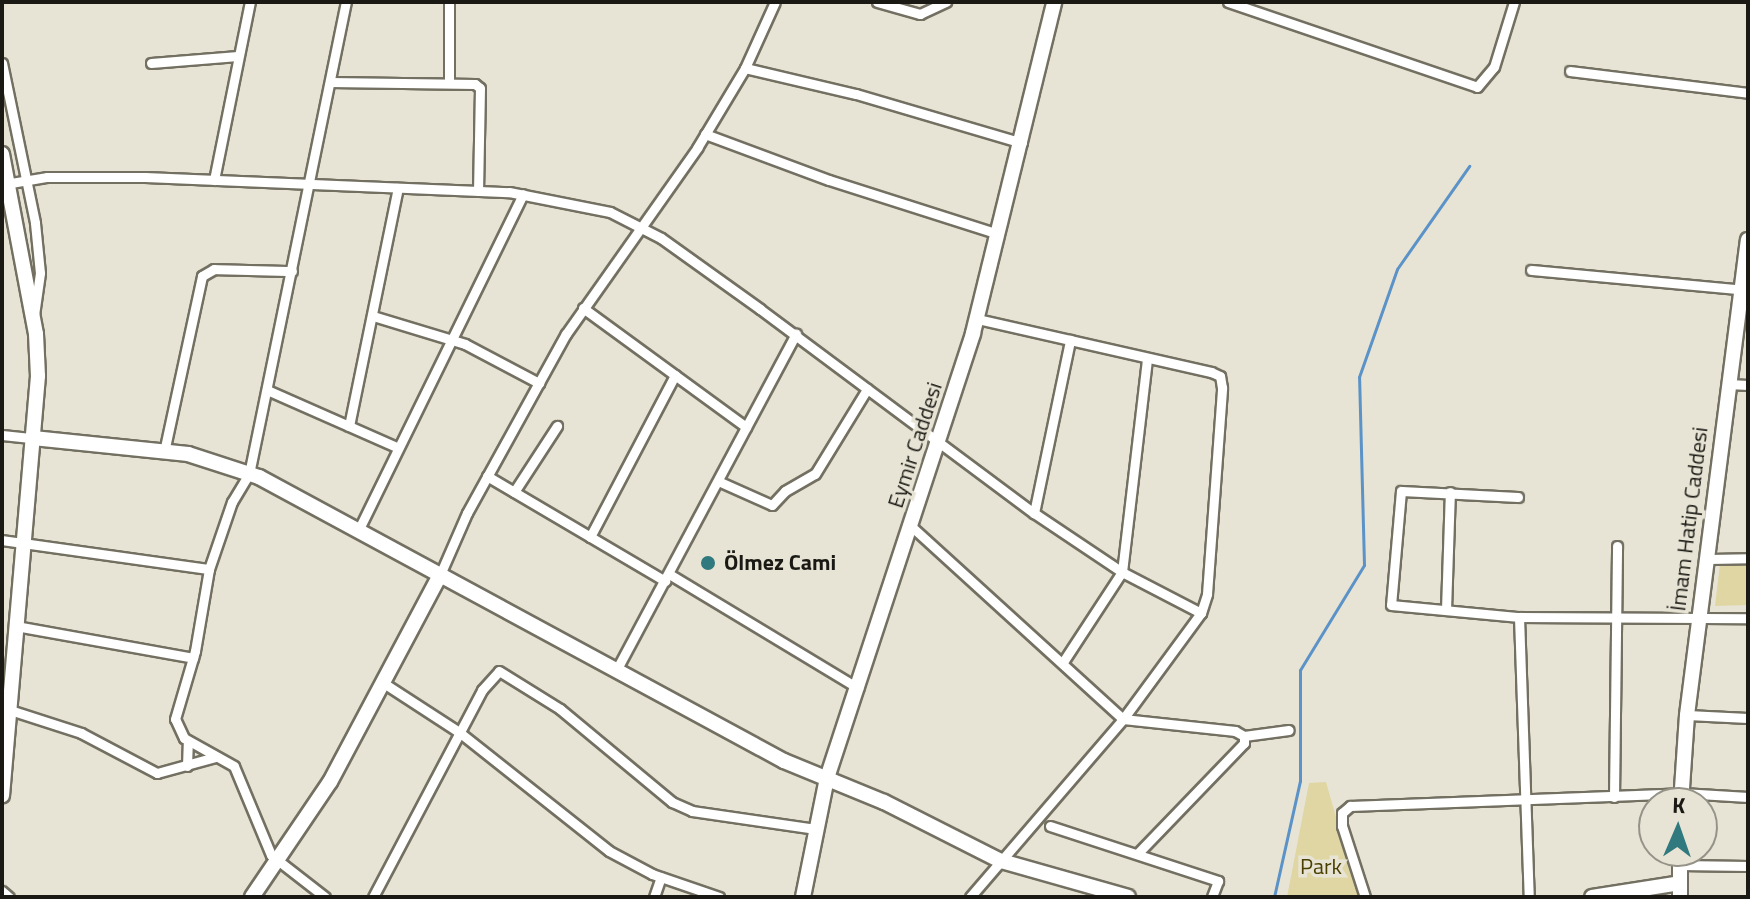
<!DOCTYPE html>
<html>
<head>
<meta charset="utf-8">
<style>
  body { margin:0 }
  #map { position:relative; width:1750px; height:899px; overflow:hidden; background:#e7e4d5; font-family:"Titillium Web",sans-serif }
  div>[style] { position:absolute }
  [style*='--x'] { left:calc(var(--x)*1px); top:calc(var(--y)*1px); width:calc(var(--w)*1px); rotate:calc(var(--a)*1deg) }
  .green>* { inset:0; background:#e0d6a3 }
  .stream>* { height:3px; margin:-1.5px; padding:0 1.5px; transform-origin:1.5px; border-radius:1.5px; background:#5b93c8 }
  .roads { filter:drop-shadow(2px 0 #737062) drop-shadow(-2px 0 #737062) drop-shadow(0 2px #737062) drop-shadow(0 -2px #737062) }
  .street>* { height:9px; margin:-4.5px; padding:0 4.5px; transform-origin:4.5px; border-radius:4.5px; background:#fff }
  .secondary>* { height:14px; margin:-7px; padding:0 7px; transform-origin:7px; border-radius:7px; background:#fff }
  .dots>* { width:22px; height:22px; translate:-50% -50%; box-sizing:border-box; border:4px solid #e7e4d5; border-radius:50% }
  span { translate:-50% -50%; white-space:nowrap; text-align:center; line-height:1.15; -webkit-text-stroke:7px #e7e4d5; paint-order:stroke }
  .street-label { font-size:22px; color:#1a1914 }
  .poi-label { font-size:22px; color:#1a1914; font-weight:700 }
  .left { translate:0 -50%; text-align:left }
  .park-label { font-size:22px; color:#4a3f00 }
  .frame { position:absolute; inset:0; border:4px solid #1a1914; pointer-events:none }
  .north { position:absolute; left:1638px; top:787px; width:80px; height:80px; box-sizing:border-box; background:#e7e4d5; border:2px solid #959388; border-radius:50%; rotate:2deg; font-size:22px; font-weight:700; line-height:32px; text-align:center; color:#1a1914 }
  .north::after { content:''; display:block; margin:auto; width:28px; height:36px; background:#30797e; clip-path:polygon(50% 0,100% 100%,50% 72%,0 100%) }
</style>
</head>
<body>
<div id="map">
  <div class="green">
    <i style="clip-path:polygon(1748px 563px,1748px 605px,1715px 606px,1720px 564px)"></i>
    <i style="clip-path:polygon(1326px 782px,1359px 897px,1287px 897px,1309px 783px)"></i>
  </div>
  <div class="stream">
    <i style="--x:1274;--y:897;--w:119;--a:-77.4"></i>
    <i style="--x:1300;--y:781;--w:111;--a:-90"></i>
    <i style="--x:1300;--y:670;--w:123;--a:-58.6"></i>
    <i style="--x:1364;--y:565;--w:188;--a:-91.5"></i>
    <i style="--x:1359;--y:377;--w:114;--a:-70.6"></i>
    <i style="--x:1397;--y:269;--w:126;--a:-55"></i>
  </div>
  <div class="roads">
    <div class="street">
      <i style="--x:877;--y:2;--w:45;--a:15.6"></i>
      <i style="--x:920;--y:14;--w:29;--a:-25"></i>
      <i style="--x:1228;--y:2;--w:263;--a:18.8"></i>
      <i style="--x:1477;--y:87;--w:26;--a:-50"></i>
      <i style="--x:1494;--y:67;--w:68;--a:-72.9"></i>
      <i style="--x:2;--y:63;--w:163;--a:78.3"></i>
      <i style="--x:35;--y:223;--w:50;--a:84.3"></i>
      <i style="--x:40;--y:273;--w:42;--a:98.1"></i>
      <i style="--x:151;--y:63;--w:87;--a:-4.6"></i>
      <i style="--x:745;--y:68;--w:114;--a:13.2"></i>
      <i style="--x:856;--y:94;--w:173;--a:16.4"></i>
      <i style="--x:1570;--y:71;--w:179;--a:7"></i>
      <i style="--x:330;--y:82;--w:145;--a:0.8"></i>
      <i style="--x:475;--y:84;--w:6;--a:39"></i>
      <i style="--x:480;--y:88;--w:103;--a:91.1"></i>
      <i style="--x:449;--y:83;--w:81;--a:-90"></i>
      <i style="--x:705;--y:134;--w:132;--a:20.4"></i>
      <i style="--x:829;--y:180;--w:177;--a:17.7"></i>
      <i style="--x:214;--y:180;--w:182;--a:-78.6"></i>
      <i style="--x:5;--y:184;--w:43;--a:-9.5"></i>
      <i style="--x:47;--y:177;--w:98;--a:0"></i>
      <i style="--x:145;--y:177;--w:364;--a:2.4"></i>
      <i style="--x:509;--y:192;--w:103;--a:11.2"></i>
      <i style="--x:610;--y:212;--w:57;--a:27"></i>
      <i style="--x:661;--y:238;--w:122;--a:35.6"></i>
      <i style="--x:760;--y:309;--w:342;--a:36.7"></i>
      <i style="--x:1034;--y:513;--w:106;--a:33.8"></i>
      <i style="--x:1122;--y:572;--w:89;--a:27.4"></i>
      <i style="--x:1531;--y:270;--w:216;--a:5.3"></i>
      <i style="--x:583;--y:308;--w:202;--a:36.1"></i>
      <i style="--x:373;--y:316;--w:96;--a:16.9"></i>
      <i style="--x:465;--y:344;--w:84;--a:27.8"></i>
      <i style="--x:1728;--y:384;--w:20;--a:3"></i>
      <i style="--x:267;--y:390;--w:141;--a:23.8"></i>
      <i style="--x:349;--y:426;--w:243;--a:-78.4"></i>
      <i style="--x:2;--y:435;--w:31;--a:6"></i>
      <i style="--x:164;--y:452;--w:180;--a:-77.8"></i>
      <i style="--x:202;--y:276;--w:14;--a:-30"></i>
      <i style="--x:214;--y:269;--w:78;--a:1.5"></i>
      <i style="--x:487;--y:476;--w:207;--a:30.5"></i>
      <i style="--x:718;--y:481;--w:59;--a:24"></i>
      <i style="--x:772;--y:505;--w:19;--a:-47"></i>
      <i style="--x:785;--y:491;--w:34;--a:-30"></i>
      <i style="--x:815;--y:474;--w:100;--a:-58.5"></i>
      <i style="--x:514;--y:492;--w:79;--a:-56.9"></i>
      <i style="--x:1518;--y:497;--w:117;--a:-177.1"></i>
      <i style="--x:1401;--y:491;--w:114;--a:95"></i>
      <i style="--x:1391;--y:605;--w:129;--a:5.4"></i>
      <i style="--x:1519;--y:617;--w:229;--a:0.3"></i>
      <i style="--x:1034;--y:513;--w:177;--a:-78.2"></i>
      <i style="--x:912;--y:527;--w:285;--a:42.3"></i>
      <i style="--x:1123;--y:719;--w:113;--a:6.1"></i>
      <i style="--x:1235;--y:731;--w:10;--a:29"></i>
      <i style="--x:1244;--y:736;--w:7;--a:90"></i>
      <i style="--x:1244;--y:743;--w:153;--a:133.9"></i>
      <i style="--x:358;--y:531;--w:375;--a:-63.9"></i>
      <i style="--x:590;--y:537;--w:183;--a:-62.3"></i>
      <i style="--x:2;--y:540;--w:209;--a:8"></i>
      <i style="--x:1709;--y:559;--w:39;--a:-1"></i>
      <i style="--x:669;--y:574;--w:221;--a:31.1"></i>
      <i style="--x:439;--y:577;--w:70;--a:-66.4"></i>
      <i style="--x:467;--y:513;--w:205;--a:-61.1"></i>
      <i style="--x:566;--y:334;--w:228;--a:-54.8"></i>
      <i style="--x:697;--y:148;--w:93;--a:-59"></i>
      <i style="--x:745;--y:68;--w:72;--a:-65.6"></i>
      <i style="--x:1446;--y:610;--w:118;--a:-88.1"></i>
      <i style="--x:1519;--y:617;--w:280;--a:88"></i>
      <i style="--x:16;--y:626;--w:180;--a:10.2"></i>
      <i style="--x:1063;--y:662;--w:108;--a:-56.8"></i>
      <i style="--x:1122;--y:572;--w:213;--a:-83.3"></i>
      <i style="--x:618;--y:667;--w:378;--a:-61.9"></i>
      <i style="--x:385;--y:684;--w:88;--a:33"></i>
      <i style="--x:459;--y:732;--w:191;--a:38.4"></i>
      <i style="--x:609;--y:851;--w:49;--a:28.1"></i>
      <i style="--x:652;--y:874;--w:71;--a:18.9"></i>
      <i style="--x:10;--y:710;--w:75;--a:17.9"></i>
      <i style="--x:81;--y:733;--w:86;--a:27.8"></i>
      <i style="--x:157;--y:773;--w:60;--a:-15.4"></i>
      <i style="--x:1687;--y:715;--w:61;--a:2.8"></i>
      <i style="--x:1244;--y:736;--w:45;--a:-7.6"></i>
      <i style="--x:187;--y:766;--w:25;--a:-88"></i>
      <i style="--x:1614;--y:797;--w:251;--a:-89.3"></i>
      <i style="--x:1050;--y:826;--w:177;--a:18.1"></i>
      <i style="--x:1218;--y:881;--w:17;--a:111"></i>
      <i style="--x:1680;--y:865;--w:68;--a:0.8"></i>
      <i style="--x:2;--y:891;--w:9;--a:41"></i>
      <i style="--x:325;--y:897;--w:68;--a:-142.1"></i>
      <i style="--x:271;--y:855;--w:96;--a:-112.6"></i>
      <i style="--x:234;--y:766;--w:57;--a:-150.8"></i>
      <i style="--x:184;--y:738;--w:21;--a:-115"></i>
      <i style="--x:175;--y:719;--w:71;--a:-73.6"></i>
      <i style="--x:195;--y:651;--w:83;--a:-80.3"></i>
      <i style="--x:209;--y:569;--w:71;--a:-71.1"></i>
      <i style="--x:232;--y:502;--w:33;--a:-59"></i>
      <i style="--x:249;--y:474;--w:482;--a:-78.4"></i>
      <i style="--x:373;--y:897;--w:234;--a:-62.2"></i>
      <i style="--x:482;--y:690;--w:25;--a:-48"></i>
      <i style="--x:499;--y:671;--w:72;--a:31.9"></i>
      <i style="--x:560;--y:709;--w:146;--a:39.7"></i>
      <i style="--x:672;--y:802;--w:22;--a:24"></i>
      <i style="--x:692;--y:811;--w:125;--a:8.3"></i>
      <i style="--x:654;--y:897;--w:21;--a:-71"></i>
      <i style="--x:970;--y:897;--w:235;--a:-49.3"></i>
      <i style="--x:1123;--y:719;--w:132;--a:-53.7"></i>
      <i style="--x:1201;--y:613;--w:20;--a:-72"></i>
      <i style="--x:1207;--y:594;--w:207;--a:-85.8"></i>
      <i style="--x:1222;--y:388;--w:12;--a:-99"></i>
      <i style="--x:1220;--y:376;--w:10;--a:-156"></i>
      <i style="--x:1211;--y:372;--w:240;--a:-167.2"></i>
      <i style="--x:1365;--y:897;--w:75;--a:-107.9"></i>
      <i style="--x:1342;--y:826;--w:13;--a:-90"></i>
      <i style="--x:1342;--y:813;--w:11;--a:-41"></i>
      <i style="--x:1350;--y:806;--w:332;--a:-2.2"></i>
      <i style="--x:1682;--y:793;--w:66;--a:3.5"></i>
    </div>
    <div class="secondary">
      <i style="--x:2;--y:154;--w:183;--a:79.3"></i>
      <i style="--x:36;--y:334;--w:42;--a:87.3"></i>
      <i style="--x:38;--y:376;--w:421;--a:94.9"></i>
      <i style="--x:33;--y:438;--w:156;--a:5.9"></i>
      <i style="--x:188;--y:454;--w:75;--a:17.9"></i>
      <i style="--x:259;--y:477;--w:597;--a:28.41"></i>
      <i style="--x:784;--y:761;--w:108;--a:22.3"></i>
      <i style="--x:884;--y:802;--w:131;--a:26.8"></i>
      <i style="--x:1001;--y:861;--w:132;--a:15.8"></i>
      <i style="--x:1681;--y:803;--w:88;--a:-86.1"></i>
      <i style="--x:1687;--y:715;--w:479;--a:-82.7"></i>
      <i style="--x:252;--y:897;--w:139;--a:-55.9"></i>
      <i style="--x:330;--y:782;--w:232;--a:-62"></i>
      <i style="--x:803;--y:897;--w:121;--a:-78.6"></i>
      <i style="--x:827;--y:778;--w:468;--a:-71.8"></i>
      <i style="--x:973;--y:333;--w:341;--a:-76.2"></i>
      <i style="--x:1592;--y:897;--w:89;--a:-9"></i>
      <i style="--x:1680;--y:897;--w:46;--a:-90"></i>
    </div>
  </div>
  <div class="dots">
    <i style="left:708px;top:563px;background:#30797e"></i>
  </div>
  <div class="street-label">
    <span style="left:915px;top:445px;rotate:-72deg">Eymir Caddesi</span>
    <span style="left:1689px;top:519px;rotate:-83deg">İmam Hatip Caddesi</span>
  </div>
  <div class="poi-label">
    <span class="left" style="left:724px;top:563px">Ölmez Cami</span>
  </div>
  <div class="park-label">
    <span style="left:1321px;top:867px">Park</span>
  </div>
  <div class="frame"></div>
  <div class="north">K</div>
</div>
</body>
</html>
